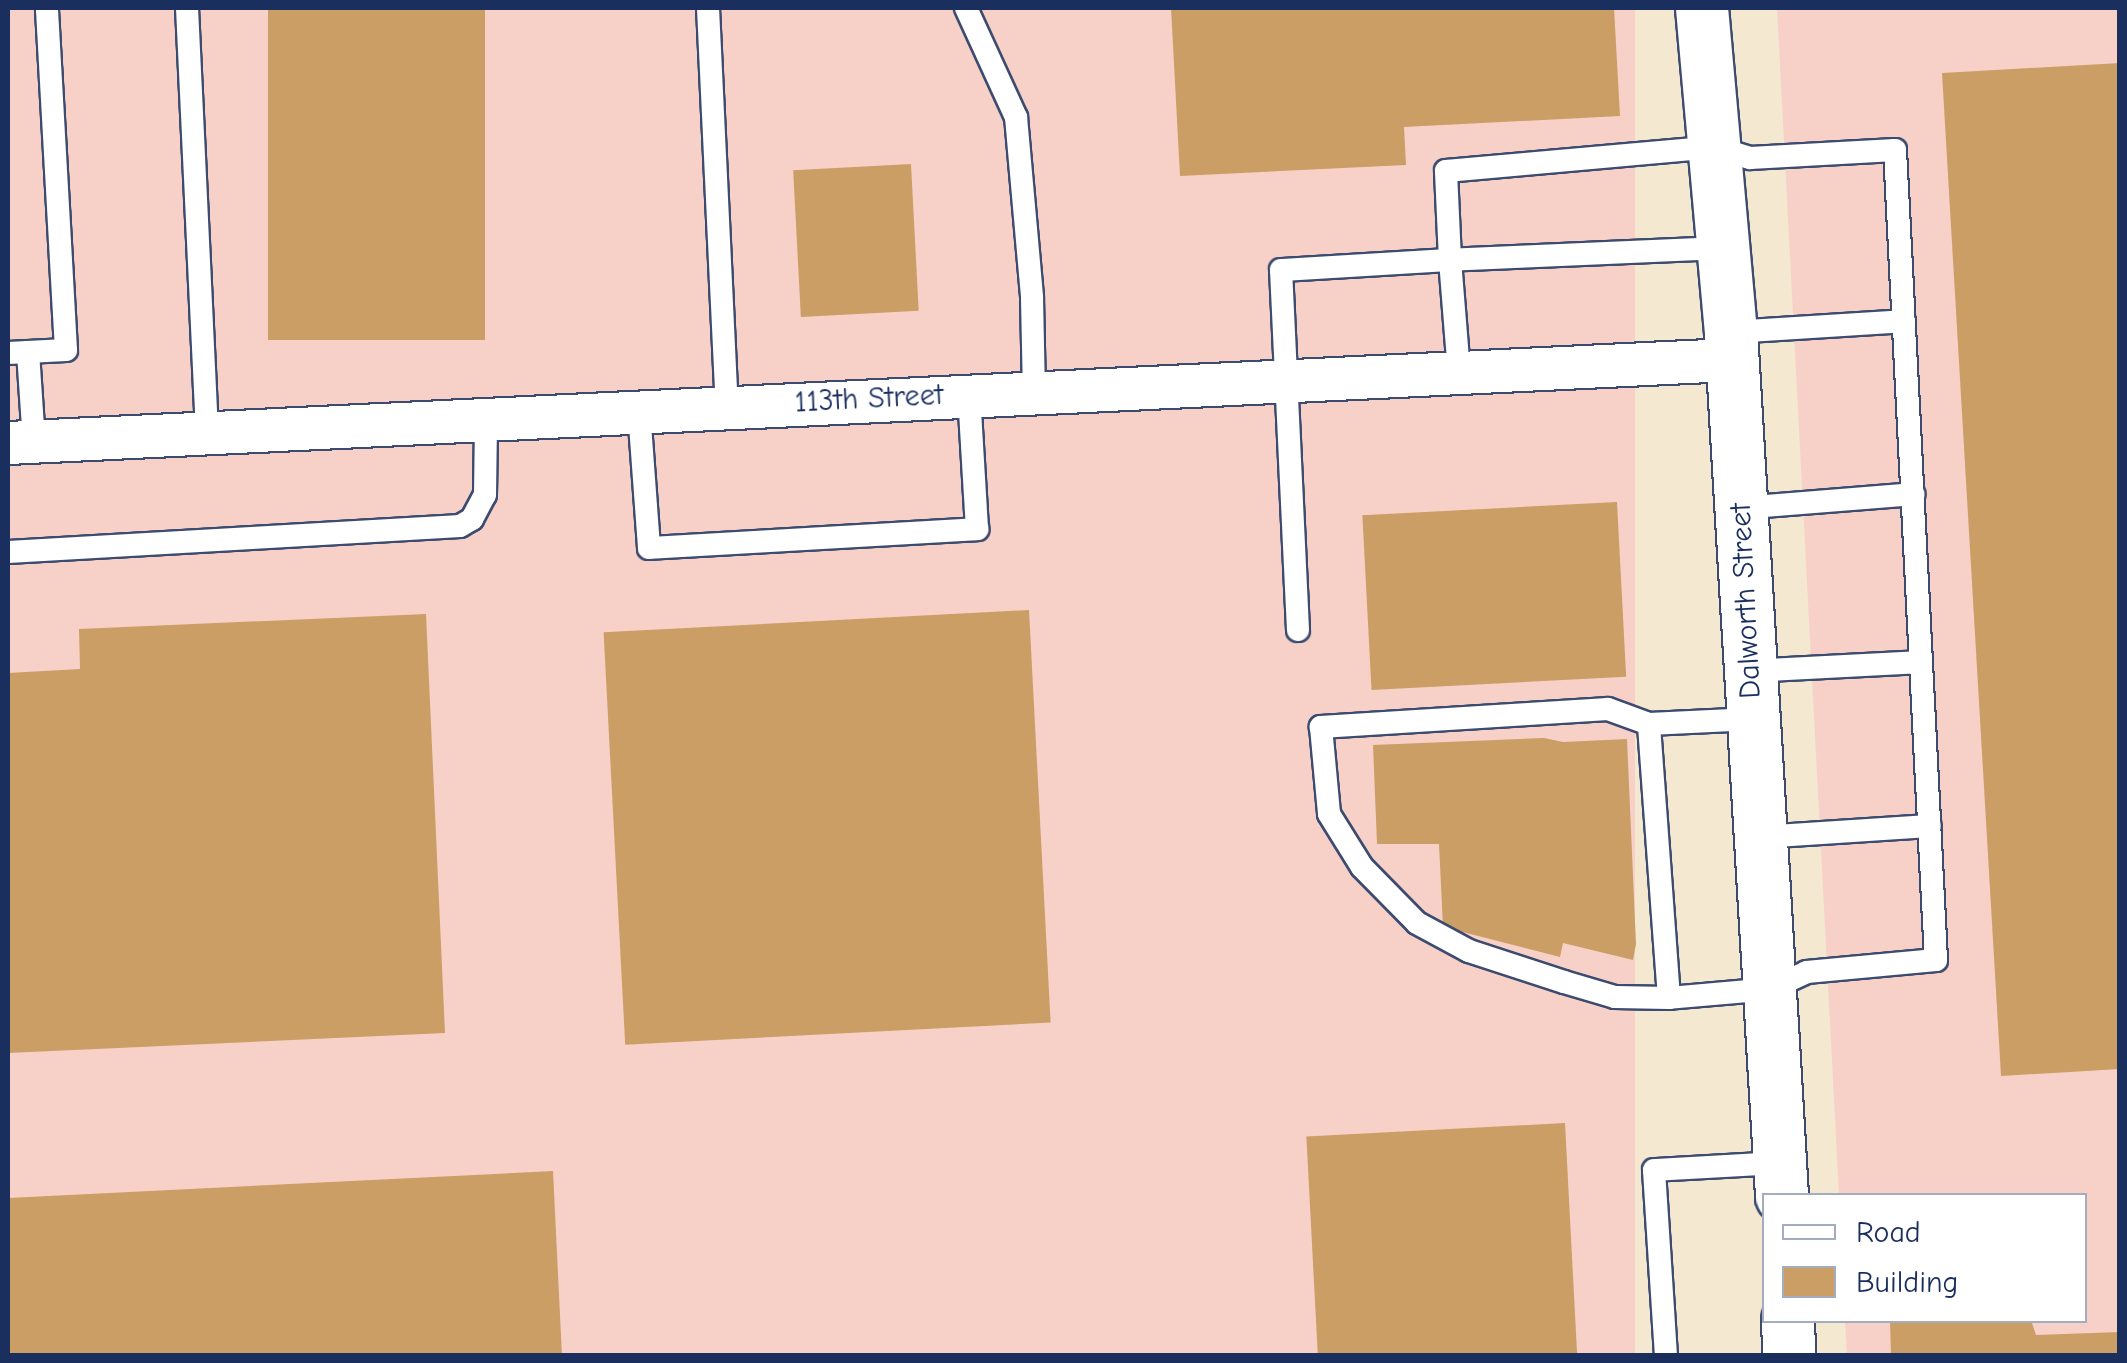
<!DOCTYPE html>
<html>
<head>
<meta charset="utf-8">
<style>
  body { margin:0 }
  #map { position:relative; width:2127px; height:1363px; overflow:hidden; background:#f4e8d1; font-family:"Comic Neue",sans-serif }
  div>[style] { position:absolute }
  [style*='--x'] { left:calc(var(--x)*1px); top:calc(var(--y)*1px); width:calc(var(--w)*1px); rotate:calc(var(--a)*1deg) }
  .built>* { inset:0; background:#f7d1c8; transform-origin:0 0 }
  .building>* { inset:0; background:#cb9e65; transform-origin:0 0 }
  .roads { filter:drop-shadow(2px 0 #3c4b6f) drop-shadow(-2px 0 #3c4b6f) drop-shadow(0 2px #3c4b6f) drop-shadow(0 -2px #3c4b6f) }
  .service>* { height:22px; margin:-11px; padding:0 11px; transform-origin:11px; border-radius:11px; background:#fff }
  .minor>* { height:42px; margin:-21px; padding:0 21px; transform-origin:21px; border-radius:21px; background:#fff }
  .tertiary>* { height:52px; margin:-26px; padding:0 26px; transform-origin:26px; border-radius:26px; background:#fff }
  span { translate:-50% -50%; white-space:nowrap; text-align:center; line-height:1.15; -webkit-text-stroke:8px #fff; paint-order:stroke }
  .street-label { font-size:30px; color:#1b2f5e }
  .frame { position:absolute; inset:0; border:10px solid #1b2f5e; pointer-events:none }
  .legend { position:absolute; left:1762px; top:1193px; width:325px; height:130px; box-sizing:border-box; background:#fff; border:2px solid #a4acbf; margin:0; padding:12px 18px; list-style:none; font-size:30px; color:#1b2f5e }
  .legend li { display:flex; align-items:center; gap:20px; height:50px }
  .legend b { width:50px; border:2px solid #a4acbf }
</style>
</head>
<body>
<div id="map">
  <div class="built">
    <i style="left:8px;top:8px;width:1627px;height:1348px"></i>
    <i style="clip-path:polygon(1777px 8px,2119px 8px,2119px 1355px,1847px 1355px,1845px 1321px,2084px 1320px,2084px 1196px,1839px 1195px)"></i>
  </div>
  <div class="building">
    <i style="left:268px;top:8px;width:217px;height:332px"></i>
    <i style="clip-path:polygon(1171px 8px,1614px 8px,1620px 116px,1404px 127px,1406px 165px,1180px 176px)"></i>
    <i style="clip-path:polygon(2120px 63px,2120px 1069px,2001px 1076px,1942px 73px)"></i>
    <i style="left:911px;top:164px;width:147px;height:118px;rotate:87deg"></i>
    <i style="left:1617px;top:502px;width:175px;height:255px;rotate:87deg"></i>
    <i style="left:1029px;top:610px;width:413px;height:426px;rotate:87deg"></i>
    <i style="clip-path:polygon(426px 614px,445px 1033px,8px 1053px,8px 673px,80px 669px,79px 629px)"></i>
    <i style="clip-path:polygon(1544px 738px,1563px 742px,1627px 739px,1636px 944px,1633px 960px,1563px 943px,1560px 957px,1443px 927px,1439px 844px,1377px 844px,1373px 745px)"></i>
    <i style="left:1565px;top:1123px;width:233px;height:259px;rotate:87deg"></i>
    <i style="clip-path:polygon(553px 1171px,562px 1356px,8px 1356px,8px 1198px)"></i>
    <i style="clip-path:polygon(1890px 1320px,2031px 1320px,2036px 1335px,2120px 1332px,2120px 1356px,1891px 1356px)"></i>
  </div>
  <div class="roads">
    <div class="service">
      <i style="--x:187;--y:8;--w:425;--a:87.3"></i>
      <i style="--x:708;--y:8;--w:398;--a:87.3"></i>
      <i style="--x:966;--y:8;--w:120;--a:65.4"></i>
      <i style="--x:1016;--y:117;--w:182;--a:84.9"></i>
      <i style="--x:1032;--y:298;--w:93;--a:88.8"></i>
      <i style="--x:1722;--y:248;--w:272;--a:177.5"></i>
      <i style="--x:1450;--y:260;--w:89;--a:-92.6"></i>
      <i style="--x:1446;--y:171;--w:269;--a:-5.1"></i>
      <i style="--x:1714;--y:147;--w:38;--a:17"></i>
      <i style="--x:1750;--y:158;--w:145;--a:-3.2"></i>
      <i style="--x:1895;--y:150;--w:811;--a:87.1"></i>
      <i style="--x:1936;--y:960;--w:130;--a:174.7"></i>
      <i style="--x:1807;--y:972;--w:40;--a:155"></i>
      <i style="--x:1771;--y:989;--w:102;--a:175"></i>
      <i style="--x:1669;--y:998;--w:275;--a:-94.2"></i>
      <i style="--x:1649;--y:724;--w:104;--a:-2.8"></i>
      <i style="--x:1731;--y:332;--w:173;--a:-3.6"></i>
      <i style="--x:28;--y:352;--w:90;--a:86.2"></i>
      <i style="--x:8;--y:353;--w:58;--a:-3"></i>
      <i style="--x:66;--y:350;--w:343;--a:-93.2"></i>
      <i style="--x:639;--y:411;--w:137;--a:85.8"></i>
      <i style="--x:649;--y:548;--w:329;--a:-3.3"></i>
      <i style="--x:977;--y:529;--w:135;--a:-93.4"></i>
      <i style="--x:1740;--y:508;--w:174;--a:-4.6"></i>
      <i style="--x:8;--y:552;--w:453;--a:-3.3"></i>
      <i style="--x:460;--y:526;--w:14;--a:-30"></i>
      <i style="--x:472;--y:519;--w:27;--a:-62"></i>
      <i style="--x:485;--y:495;--w:76;--a:-89.2"></i>
      <i style="--x:1298;--y:630;--w:360;--a:-92.7"></i>
      <i style="--x:1281;--y:270;--w:169;--a:-3.4"></i>
      <i style="--x:1450;--y:260;--w:112;--a:85.4"></i>
      <i style="--x:1750;--y:671;--w:171;--a:-3"></i>
      <i style="--x:1649;--y:724;--w:44;--a:-159.9"></i>
      <i style="--x:1608;--y:709;--w:288;--a:176.4"></i>
      <i style="--x:1321;--y:727;--w:87;--a:84.7"></i>
      <i style="--x:1329;--y:814;--w:62;--a:58.1"></i>
      <i style="--x:1362;--y:867;--w:78;--a:45.5"></i>
      <i style="--x:1417;--y:923;--w:59;--a:28.3"></i>
      <i style="--x:1469;--y:951;--w:100;--a:18.1"></i>
      <i style="--x:1564;--y:982;--w:53;--a:16.4"></i>
      <i style="--x:1615;--y:997;--w:54;--a:1.1"></i>
      <i style="--x:1760;--y:837;--w:170;--a:-3.7"></i>
      <i style="--x:1666;--y:1356;--w:186;--a:-93.7"></i>
      <i style="--x:1654;--y:1170;--w:127;--a:-3.2"></i>
    </div>
    <div class="minor">
      <i style="--x:8;--y:443;--w:1726;--a:-2.76"></i>
    </div>
    <div class="tertiary">
      <i style="--x:1702;--y:8;--w:325;--a:84.9"></i>
      <i style="--x:1731;--y:332;--w:866;--a:86.62"></i>
      <i style="--x:1788;--y:1320;--w:36;--a:88"></i>
    </div>
  </div>
  <div class="street-label">
    <span style="left:869px;top:399px;rotate:-3deg">113th Street</span>
    <span style="left:1746px;top:601px;rotate:-93deg">Dalworth Street</span>
  </div>
  <div class="frame"></div>
  <ul class="legend">
  <li><b style="height:12px;background:#fff"></b>Road</li>
  <li><b style="height:28px;background:#cb9e65"></b>Building</li>
  </ul>
</div>
</body>
</html>
